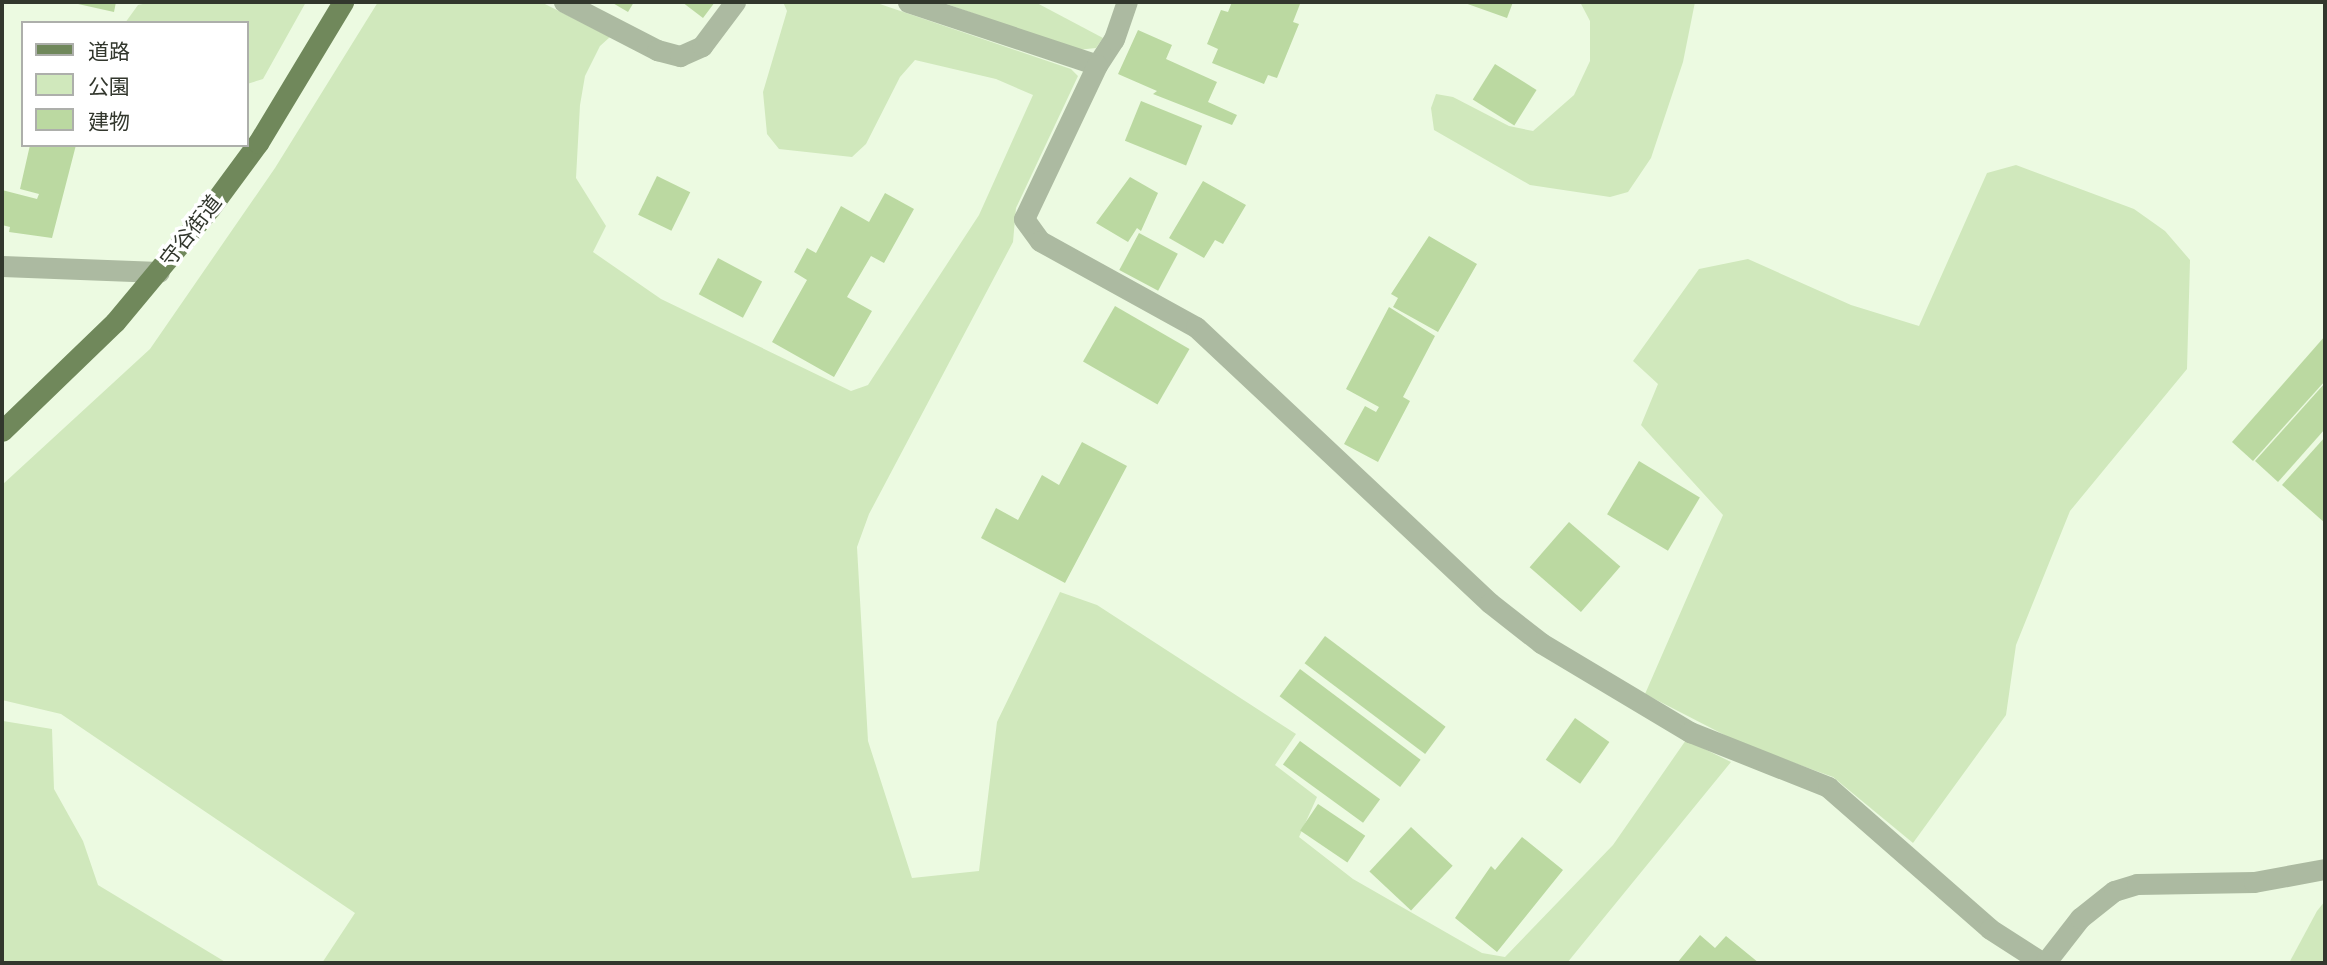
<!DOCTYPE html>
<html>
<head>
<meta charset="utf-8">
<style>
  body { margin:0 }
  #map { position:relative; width:2327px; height:965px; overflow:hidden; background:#ecfae1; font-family:Arial,"Noto Sans JP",sans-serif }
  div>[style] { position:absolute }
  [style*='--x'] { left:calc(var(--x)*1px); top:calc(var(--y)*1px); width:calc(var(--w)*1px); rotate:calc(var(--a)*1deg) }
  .green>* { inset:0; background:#d0e8bc }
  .building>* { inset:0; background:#bbd9a1; transform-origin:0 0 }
  .minor>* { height:21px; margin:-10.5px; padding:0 10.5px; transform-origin:10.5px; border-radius:10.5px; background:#acbaa1 }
  .major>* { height:21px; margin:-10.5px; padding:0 10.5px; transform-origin:10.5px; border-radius:10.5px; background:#70885b }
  span { translate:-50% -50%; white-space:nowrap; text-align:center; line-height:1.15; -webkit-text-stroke:7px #fff; paint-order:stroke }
  .street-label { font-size:21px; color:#32372d }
  .frame { position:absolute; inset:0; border:4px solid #32372d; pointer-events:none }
  .legend { position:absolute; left:21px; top:21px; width:228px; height:126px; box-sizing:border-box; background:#fff; border:2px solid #adafab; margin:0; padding:9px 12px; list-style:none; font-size:21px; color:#32372d }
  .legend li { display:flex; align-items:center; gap:14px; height:35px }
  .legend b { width:35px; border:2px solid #adafab }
</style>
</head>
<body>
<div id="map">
  <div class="green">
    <i style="clip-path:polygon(152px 2px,306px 2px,263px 79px,247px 84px,247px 23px,125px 23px,138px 5px)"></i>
    <i style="clip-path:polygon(378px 2px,541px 2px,610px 37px,600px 46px,585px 76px,580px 105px,576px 178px,606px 226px,593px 252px,661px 299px,851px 391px,868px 385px,979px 215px,1033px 95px,996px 79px,915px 60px,900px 77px,866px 144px,852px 157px,779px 149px,767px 134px,763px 92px,787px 11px,783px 2px,874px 2px,1071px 69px,1078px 76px,1016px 208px,1013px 242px,869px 514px,857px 547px,868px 741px,912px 878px,979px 871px,997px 722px,1060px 592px,1097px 605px,1296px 734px,1275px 765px,1317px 797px,1299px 837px,1353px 879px,1482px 953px,1505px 957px,1613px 845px,1686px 740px,1731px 762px,1567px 963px,322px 963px,355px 913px,61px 714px,2px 700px,2px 485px,150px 349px,275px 168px)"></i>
    <i style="clip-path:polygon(941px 2px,1035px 2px,1103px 38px,1096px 48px,1077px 50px)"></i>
    <i style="clip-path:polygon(1580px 2px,1695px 2px,1683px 62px,1651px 158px,1628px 192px,1610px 197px,1530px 185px,1434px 130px,1431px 108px,1436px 94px,1453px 97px,1509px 126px,1533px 131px,1574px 95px,1590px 61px,1590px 21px)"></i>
    <i style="clip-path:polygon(2016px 165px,2134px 209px,2165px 231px,2190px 260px,2187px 369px,2070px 511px,2016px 645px,2006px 715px,1913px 843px,1833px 777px,1742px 744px,1645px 694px,1723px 515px,1641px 425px,1658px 384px,1633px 361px,1699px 269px,1748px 259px,1851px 305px,1919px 326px,1987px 173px)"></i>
    <i style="clip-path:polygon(3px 721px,52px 729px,54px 789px,83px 841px,98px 885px,227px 963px,2px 963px)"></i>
    <i style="clip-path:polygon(2325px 901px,2325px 963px,2289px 963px,2317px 911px)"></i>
  </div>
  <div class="building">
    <i style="clip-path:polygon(69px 2px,116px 2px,114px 12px)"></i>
    <i style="clip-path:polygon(611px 2px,634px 2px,628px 12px)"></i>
    <i style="clip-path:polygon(682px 2px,715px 2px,703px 18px)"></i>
    <i style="clip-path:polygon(1232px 2px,1300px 4px,1293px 22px,1299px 24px,1277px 78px,1268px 75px,1264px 84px,1212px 63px,1218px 49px,1207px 44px,1221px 10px,1228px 12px)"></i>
    <i style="clip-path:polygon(1462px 2px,1513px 2px,1507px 18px)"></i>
    <i style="clip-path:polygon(1138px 30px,1172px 45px,1166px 59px,1217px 82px,1208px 102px,1237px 115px,1232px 125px,1153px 94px,1157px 91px,1118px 74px)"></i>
    <i style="left:1495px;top:64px;width:49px;height:42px;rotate:32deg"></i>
    <i style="left:1141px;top:101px;width:66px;height:43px;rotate:22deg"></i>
    <i style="clip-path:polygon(30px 145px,76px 145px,52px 238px,9px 232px,10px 227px,2px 225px,2px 190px,37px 199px,39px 194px,20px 189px)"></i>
    <i style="left:657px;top:176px;width:37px;height:43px;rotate:26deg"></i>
    <i style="clip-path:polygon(1130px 177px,1158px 193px,1141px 231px,1137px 228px,1128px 242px,1096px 223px)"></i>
    <i style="clip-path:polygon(1203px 181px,1246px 205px,1223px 244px,1215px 240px,1204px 258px,1169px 238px)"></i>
    <i style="clip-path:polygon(885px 193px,914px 209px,884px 263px,871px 256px,847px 297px,872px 311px,834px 377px,772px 342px,807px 280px,794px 272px,807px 248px,816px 253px,841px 206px,869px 222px)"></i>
    <i style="left:1139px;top:233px;width:44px;height:42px;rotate:28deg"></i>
    <i style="clip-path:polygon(1429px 236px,1477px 264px,1438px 332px,1393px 307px,1398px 298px,1391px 294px)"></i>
    <i style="left:718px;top:258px;width:50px;height:41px;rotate:28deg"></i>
    <i style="left:1115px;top:306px;width:86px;height:64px;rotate:30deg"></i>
    <i style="clip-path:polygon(1389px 307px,1435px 336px,1403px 397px,1410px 401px,1378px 462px,1344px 444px,1365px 406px,1376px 412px,1379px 407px,1346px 389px)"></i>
    <i style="clip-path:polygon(2325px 336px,2325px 381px,2253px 461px,2232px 442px)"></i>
    <i style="clip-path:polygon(2325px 383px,2325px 429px,2278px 482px,2255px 461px)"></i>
    <i style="clip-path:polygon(2325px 437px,2325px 523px,2282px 485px)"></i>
    <i style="clip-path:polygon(1082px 442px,1127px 466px,1065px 583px,981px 538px,996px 508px,1018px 520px,1042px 475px,1059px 485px)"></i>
    <i style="left:1639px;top:461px;width:71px;height:62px;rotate:31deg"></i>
    <i style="left:1569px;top:522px;width:68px;height:60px;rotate:41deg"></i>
    <i style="left:1325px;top:636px;width:151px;height:34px;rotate:37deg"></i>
    <i style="left:1300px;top:669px;width:151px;height:34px;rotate:37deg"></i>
    <i style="left:1575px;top:718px;width:42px;height:51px;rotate:35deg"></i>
    <i style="left:1300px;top:741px;width:99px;height:29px;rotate:36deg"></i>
    <i style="left:1318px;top:804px;width:57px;height:32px;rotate:34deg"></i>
    <i style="left:1411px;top:827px;width:57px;height:61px;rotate:43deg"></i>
    <i style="clip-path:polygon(1522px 837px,1563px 870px,1497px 952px,1455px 918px,1491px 866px,1495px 870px)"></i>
    <i style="clip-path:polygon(1700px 935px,1715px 948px,1726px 936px,1759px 963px,1677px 963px)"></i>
  </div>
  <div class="minor">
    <i style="--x:564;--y:2;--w:105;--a:27.3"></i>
    <i style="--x:657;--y:50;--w:24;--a:15"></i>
    <i style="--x:680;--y:56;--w:24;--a:-24"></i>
    <i style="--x:702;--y:46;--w:55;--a:-53.1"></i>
    <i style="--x:908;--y:2;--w:199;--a:18.4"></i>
    <i style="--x:1097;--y:65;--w:31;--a:-57"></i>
    <i style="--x:1114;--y:39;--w:39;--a:-71"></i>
    <i style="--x:1097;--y:65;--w:170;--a:115.4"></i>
    <i style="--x:1024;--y:219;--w:27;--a:54"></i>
    <i style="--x:1040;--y:241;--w:178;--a:28.9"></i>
    <i style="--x:1196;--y:327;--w:403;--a:43.2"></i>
    <i style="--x:1490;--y:603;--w:65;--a:38.1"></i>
    <i style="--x:1541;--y:643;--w:174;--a:30.9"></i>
    <i style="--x:1690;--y:732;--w:149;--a:21.7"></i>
    <i style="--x:1828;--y:787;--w:215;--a:41.2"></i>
    <i style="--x:1990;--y:929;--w:63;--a:32.7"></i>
    <i style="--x:2;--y:266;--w:157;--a:2.2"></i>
    <i style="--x:2045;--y:963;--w:57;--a:-52.1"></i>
    <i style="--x:2080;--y:918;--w:43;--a:-38.5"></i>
    <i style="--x:2114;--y:891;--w:24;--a:-17"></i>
    <i style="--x:2137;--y:884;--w:117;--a:-1"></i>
    <i style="--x:2254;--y:882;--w:72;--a:-10.4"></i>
  </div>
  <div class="major">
    <i style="--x:2;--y:431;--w:157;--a:-44"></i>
    <i style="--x:115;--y:322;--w:148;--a:-50.2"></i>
    <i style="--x:210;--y:208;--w:81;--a:-53.6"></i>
    <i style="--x:258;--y:143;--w:165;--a:-58.9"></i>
  </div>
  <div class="street-label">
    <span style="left:191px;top:231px;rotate:-52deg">守谷街道</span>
  </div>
  <div class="frame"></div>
  <ul class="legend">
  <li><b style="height:9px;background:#70885b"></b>道路</li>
  <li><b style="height:19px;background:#d0e8bc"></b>公園</li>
  <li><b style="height:19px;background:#bbd9a1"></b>建物</li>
  </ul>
</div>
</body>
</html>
